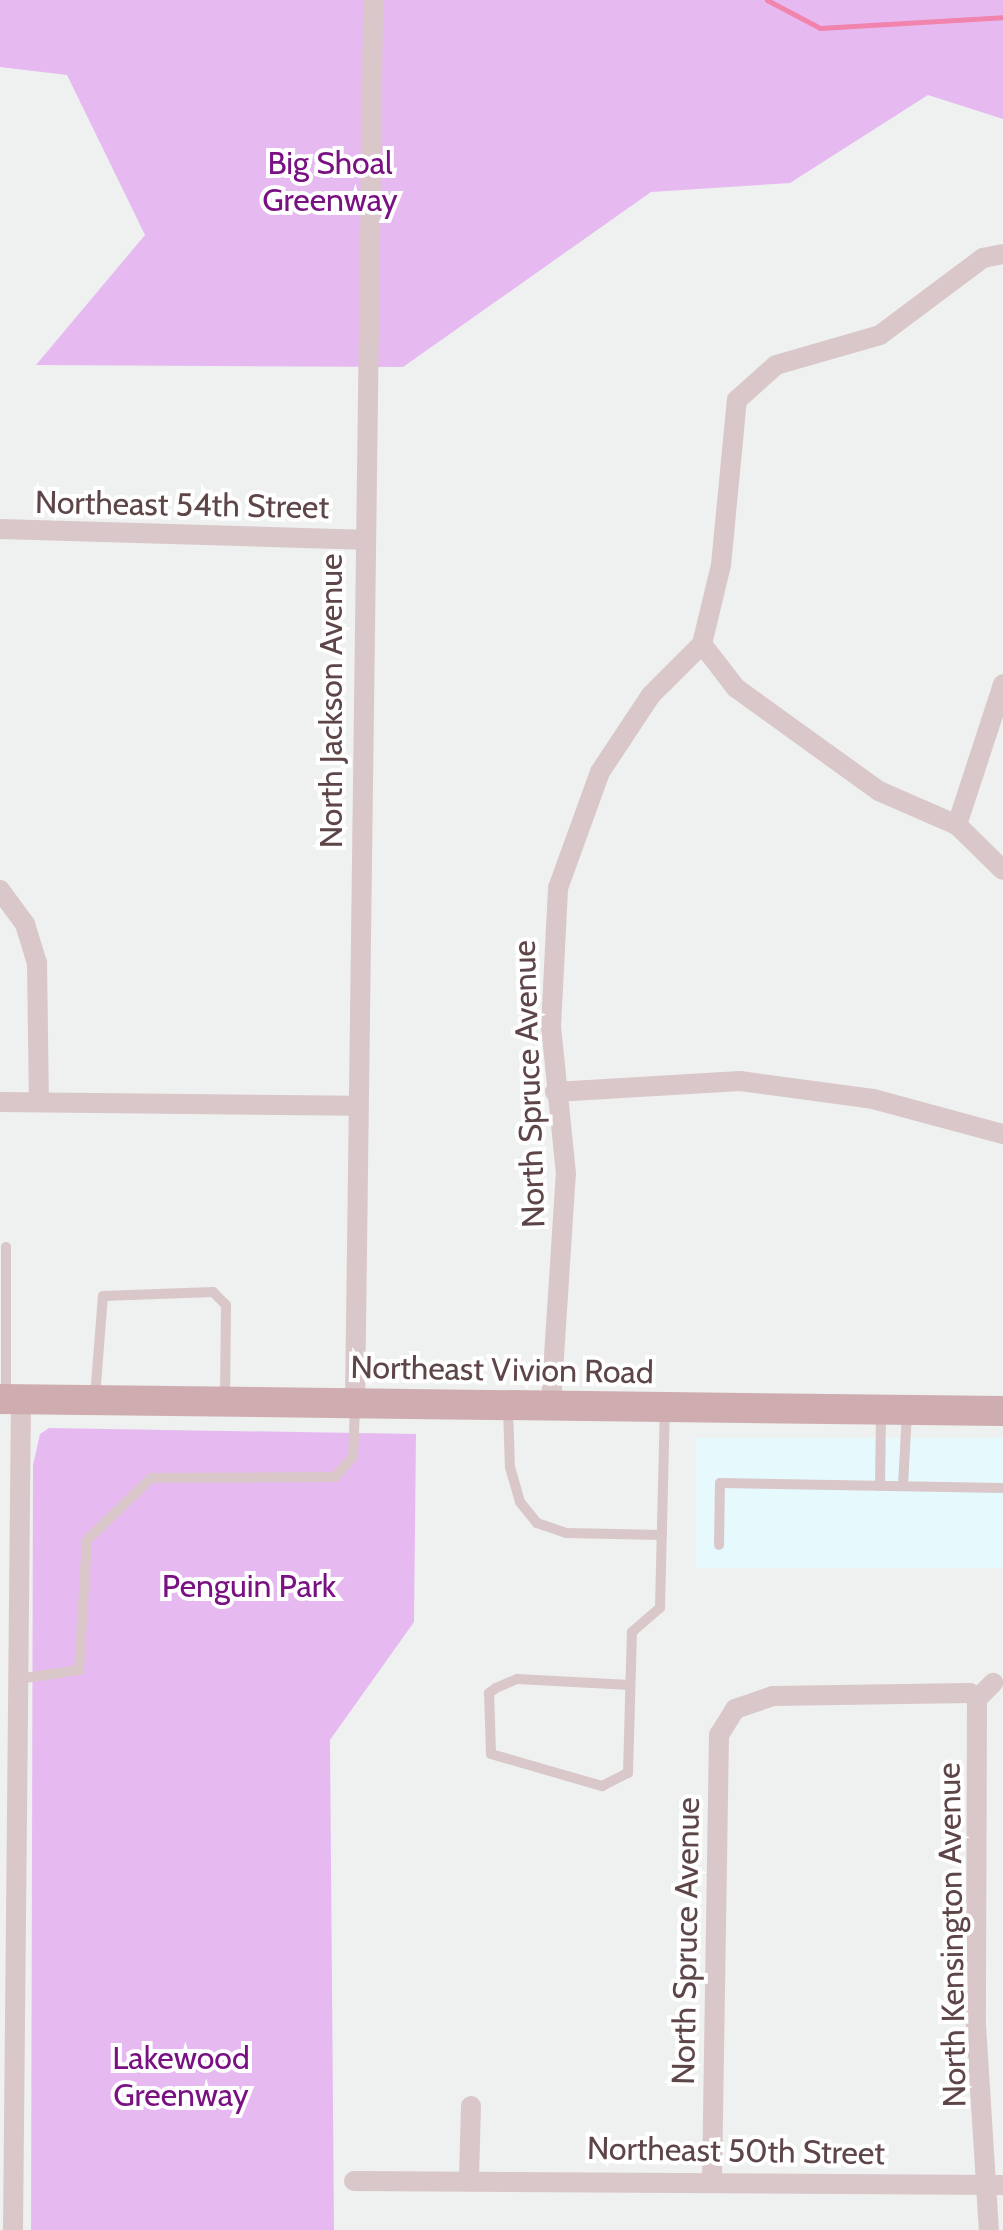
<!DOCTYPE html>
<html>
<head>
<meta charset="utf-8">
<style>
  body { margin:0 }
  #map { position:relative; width:1003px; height:2230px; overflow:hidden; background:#eef1ef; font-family:Cabin,sans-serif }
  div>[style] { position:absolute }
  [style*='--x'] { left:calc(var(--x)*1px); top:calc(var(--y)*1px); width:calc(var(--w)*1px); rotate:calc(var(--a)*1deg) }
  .commercial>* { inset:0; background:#e6fafd; transform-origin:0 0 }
  .green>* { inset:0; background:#e6baf1 }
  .stream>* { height:5px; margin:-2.5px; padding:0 2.5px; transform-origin:2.5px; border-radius:2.5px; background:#f184ad }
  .lane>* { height:10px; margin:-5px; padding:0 5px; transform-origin:5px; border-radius:5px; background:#d9c7c9 }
  .street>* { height:20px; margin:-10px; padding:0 10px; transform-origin:10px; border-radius:10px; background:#d9c7c9 }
  .primary>* { height:30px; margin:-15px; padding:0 15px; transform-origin:15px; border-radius:15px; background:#cfacaf }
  span { translate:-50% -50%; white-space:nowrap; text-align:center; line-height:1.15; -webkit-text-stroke:8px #fff; paint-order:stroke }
  .park-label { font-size:32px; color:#791182 }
  .street-label { font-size:32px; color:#5d4548 }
</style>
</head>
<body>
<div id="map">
  <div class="commercial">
    <i style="left:696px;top:1438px;width:307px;height:130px"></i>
  </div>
  <div class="green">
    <i style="clip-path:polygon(0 0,1003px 0,1003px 119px,928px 95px,790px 183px,651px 192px,403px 367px,36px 365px,145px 235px,67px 75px,0 67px)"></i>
    <i style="clip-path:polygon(49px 1428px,416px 1434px,414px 1622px,330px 1740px,334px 2230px,31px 2230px,33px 1465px,40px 1434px)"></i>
  </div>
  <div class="stream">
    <i style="--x:767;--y:0;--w:60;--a:27.8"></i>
    <i style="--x:820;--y:28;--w:183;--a:-3.4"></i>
  </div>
  <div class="lane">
    <i style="--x:6;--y:1393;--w:146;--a:-90"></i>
    <i style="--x:95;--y:1397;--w:101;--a:-85.5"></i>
    <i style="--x:103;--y:1296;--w:110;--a:-2.1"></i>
    <i style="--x:213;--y:1292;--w:18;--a:45"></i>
    <i style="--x:226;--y:1305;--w:96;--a:90.6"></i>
    <i style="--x:508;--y:1408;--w:59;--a:88.1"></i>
    <i style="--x:510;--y:1467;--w:36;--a:74"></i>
    <i style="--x:520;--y:1502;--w:27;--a:51"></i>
    <i style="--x:537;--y:1523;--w:31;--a:19"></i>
    <i style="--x:566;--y:1533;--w:96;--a:1.2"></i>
    <i style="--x:880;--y:1486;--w:75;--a:-89.2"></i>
    <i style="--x:903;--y:1486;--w:74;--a:-86.9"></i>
    <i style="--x:719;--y:1545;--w:62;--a:-89.1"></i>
    <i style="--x:720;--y:1483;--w:283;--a:1"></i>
    <i style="--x:18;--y:1679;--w:62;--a:-8.4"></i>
    <i style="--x:79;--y:1670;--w:130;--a:-86.5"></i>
    <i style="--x:87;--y:1540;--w:89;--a:-44.1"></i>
    <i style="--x:151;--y:1478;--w:184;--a:-0.3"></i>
    <i style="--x:335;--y:1477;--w:28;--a:-49"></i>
    <i style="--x:353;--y:1456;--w:47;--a:-87.6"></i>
    <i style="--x:630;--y:1685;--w:113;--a:-177"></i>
    <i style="--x:517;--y:1679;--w:23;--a:157"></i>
    <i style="--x:496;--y:1688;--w:9;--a:144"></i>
    <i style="--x:489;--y:1693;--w:61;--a:88.1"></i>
    <i style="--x:491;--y:1754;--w:116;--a:16.1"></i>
    <i style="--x:602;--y:1786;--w:29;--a:-27"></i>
    <i style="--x:628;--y:1773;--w:141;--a:-88.4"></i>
    <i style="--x:632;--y:1632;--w:37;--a:-41"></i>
    <i style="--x:660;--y:1608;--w:199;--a:-88.6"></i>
  </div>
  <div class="street">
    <i style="--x:0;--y:529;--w:362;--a:1.7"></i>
    <i style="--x:702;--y:644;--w:56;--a:52.3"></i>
    <i style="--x:736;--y:688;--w:176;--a:35.8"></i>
    <i style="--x:879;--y:791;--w:85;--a:23.6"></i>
    <i style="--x:957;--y:825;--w:64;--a:44.4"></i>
    <i style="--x:957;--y:825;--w:148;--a:-71.9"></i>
    <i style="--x:0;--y:890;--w:42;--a:53.7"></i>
    <i style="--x:25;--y:924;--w:41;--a:72.9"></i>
    <i style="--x:37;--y:963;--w:139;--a:89.2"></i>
    <i style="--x:555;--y:1092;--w:185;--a:-3.4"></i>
    <i style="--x:740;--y:1081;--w:134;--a:7.7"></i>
    <i style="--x:873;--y:1099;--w:135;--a:15.1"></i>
    <i style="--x:0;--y:1102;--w:358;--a:0.6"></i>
    <i style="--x:355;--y:1403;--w:1403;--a:-89.26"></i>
    <i style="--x:551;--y:1403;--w:229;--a:-86.3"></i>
    <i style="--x:566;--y:1174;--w:148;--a:-95.8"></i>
    <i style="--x:551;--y:1027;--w:139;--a:-87.1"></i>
    <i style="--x:558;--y:888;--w:123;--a:-70.1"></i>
    <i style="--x:600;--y:772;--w:92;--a:-56.5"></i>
    <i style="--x:651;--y:695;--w:72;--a:-45"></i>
    <i style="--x:702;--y:644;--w:81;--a:-76.5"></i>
    <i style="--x:721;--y:565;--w:166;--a:-84.5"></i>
    <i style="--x:737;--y:400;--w:52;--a:-41.9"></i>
    <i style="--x:776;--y:365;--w:108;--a:-16.1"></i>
    <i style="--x:880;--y:335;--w:129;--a:-36.8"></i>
    <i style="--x:983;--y:258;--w:20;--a:-11"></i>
    <i style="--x:977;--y:1699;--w:326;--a:90.2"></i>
    <i style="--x:976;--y:2025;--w:205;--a:86.4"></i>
    <i style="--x:977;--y:1699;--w:23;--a:-45"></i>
    <i style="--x:469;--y:2178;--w:72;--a:-88.4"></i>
    <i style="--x:712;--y:2180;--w:445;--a:-89.1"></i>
    <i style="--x:719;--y:1735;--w:31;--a:-58"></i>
    <i style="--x:735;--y:1709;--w:40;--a:-18.9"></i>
    <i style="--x:773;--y:1696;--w:197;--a:-0.9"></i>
    <i style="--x:970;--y:1693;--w:9;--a:41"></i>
    <i style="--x:354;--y:2181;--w:649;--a:0.35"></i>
    <i style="--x:13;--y:2230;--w:830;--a:-89.45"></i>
  </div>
  <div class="primary">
    <i style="--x:0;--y:1399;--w:1003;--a:0.69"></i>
  </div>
  <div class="park-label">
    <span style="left:330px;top:182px">Big Shoal<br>Greenway</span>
    <span style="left:249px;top:1586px">Penguin Park</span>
    <span style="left:181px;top:2077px">Lakewood<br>Greenway</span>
  </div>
  <div class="street-label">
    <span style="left:182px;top:505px;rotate:1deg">Northeast 54th Street</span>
    <span style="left:331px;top:701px;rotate:-90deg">North Jackson Avenue</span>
    <span style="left:529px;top:1084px;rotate:-92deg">North Spruce Avenue</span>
    <span style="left:502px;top:1370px;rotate:1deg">Northeast Vivion Road</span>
    <span style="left:952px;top:1935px;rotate:-91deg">North Kensington Avenue</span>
    <span style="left:686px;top:1941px;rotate:-89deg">North Spruce Avenue</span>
    <span style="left:736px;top:2151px;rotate:1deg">Northeast 50th Street</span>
  </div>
</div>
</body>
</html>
